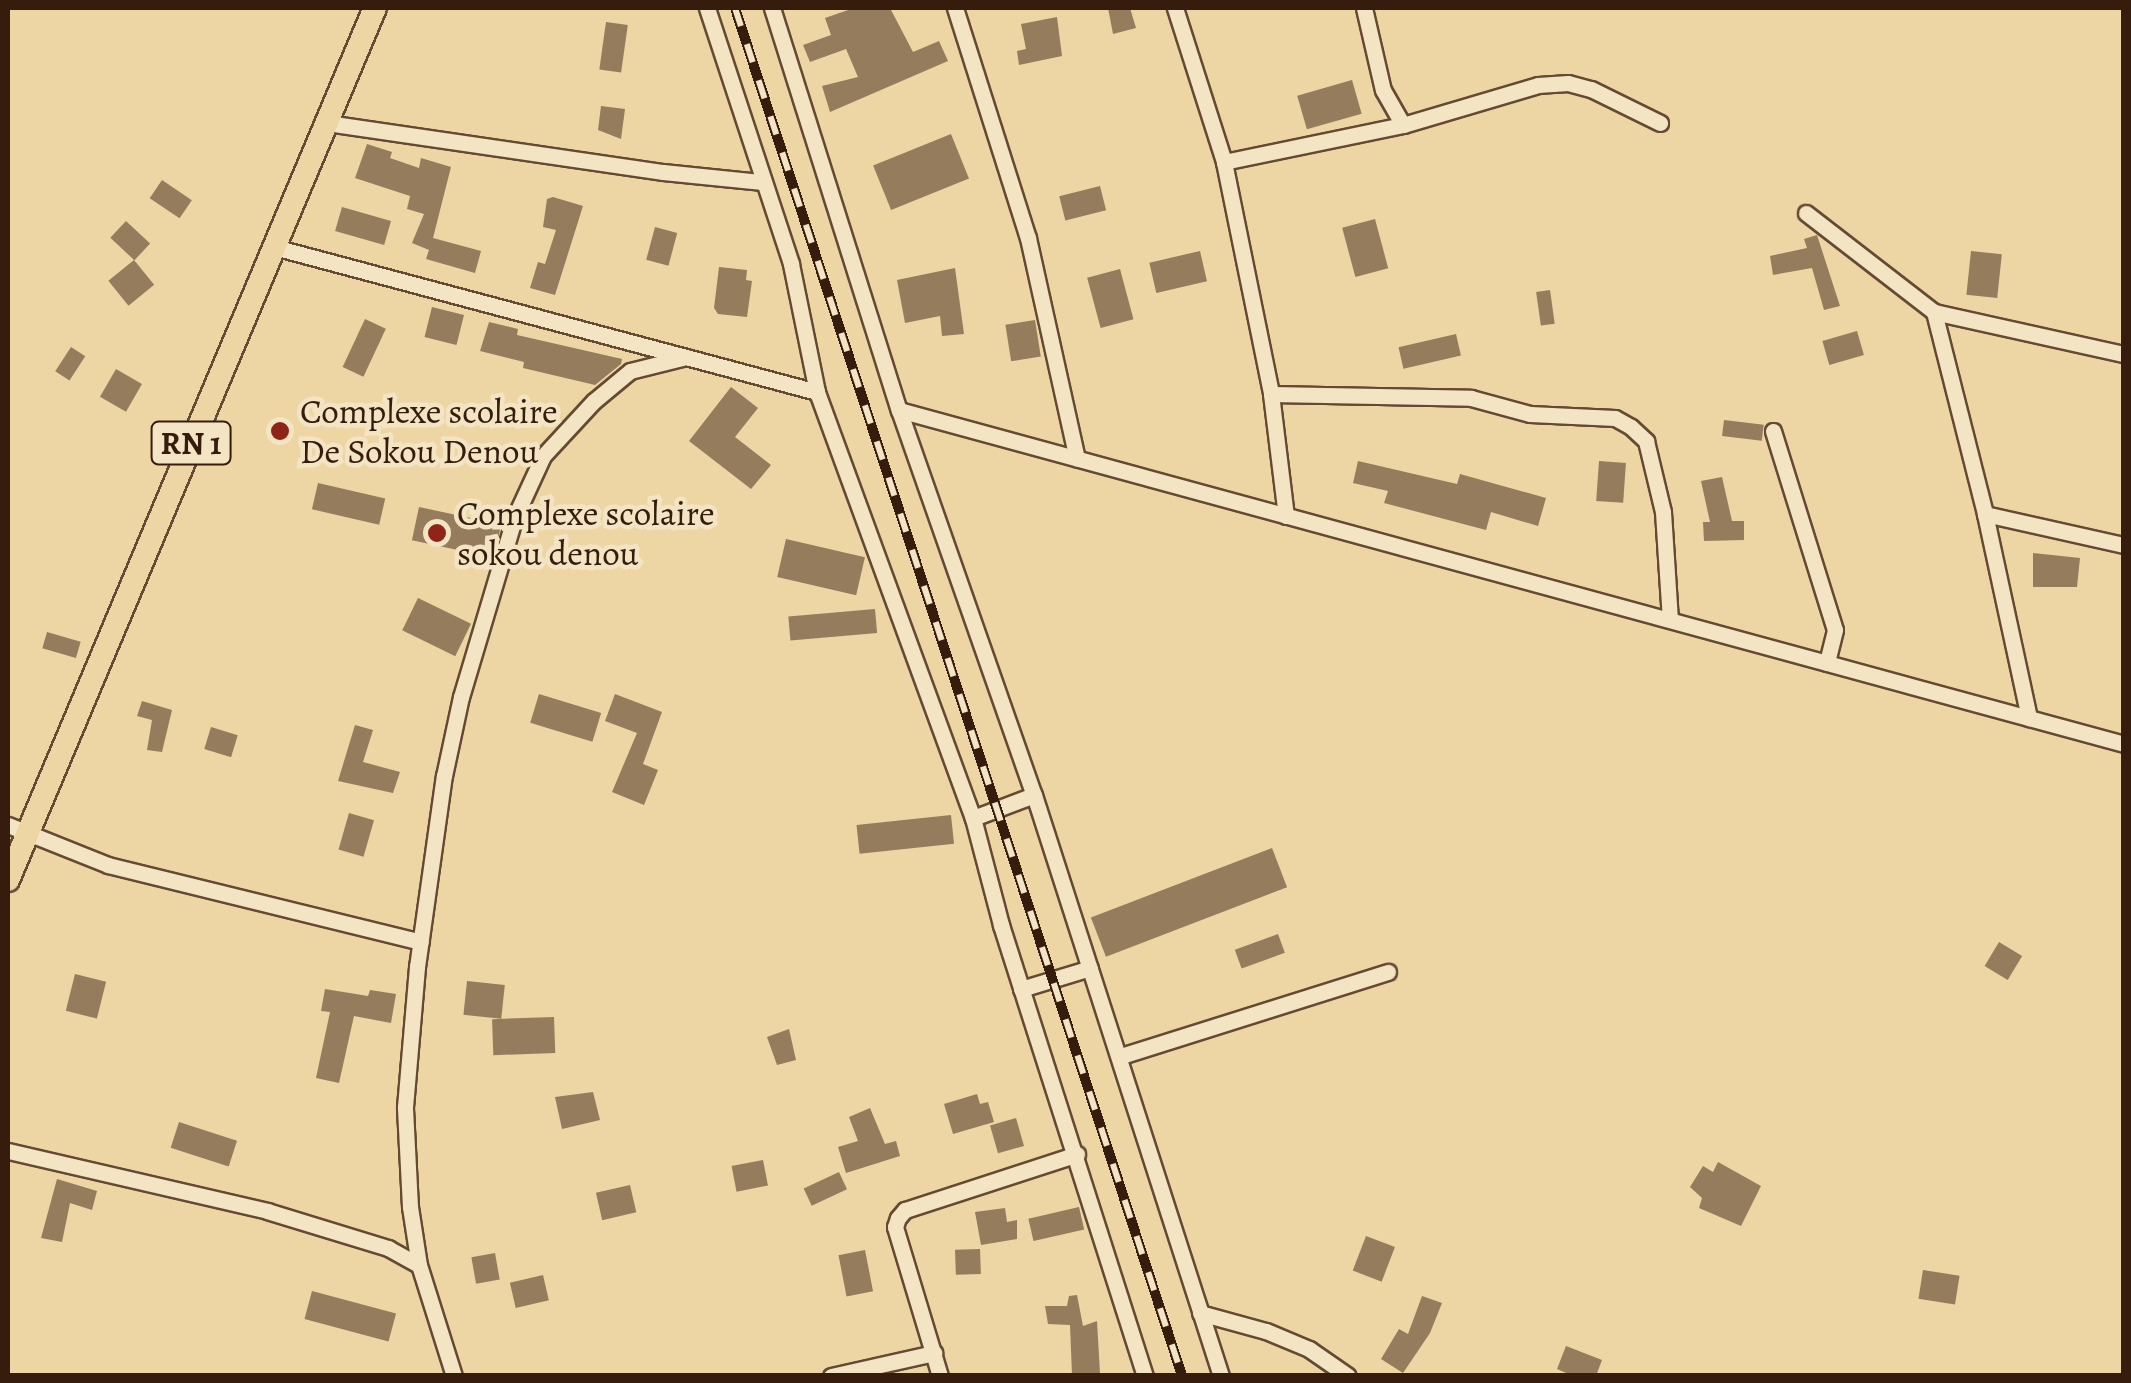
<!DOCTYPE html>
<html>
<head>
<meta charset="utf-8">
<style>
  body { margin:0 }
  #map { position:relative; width:2131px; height:1383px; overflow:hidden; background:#edd5a4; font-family:Alegreya,serif }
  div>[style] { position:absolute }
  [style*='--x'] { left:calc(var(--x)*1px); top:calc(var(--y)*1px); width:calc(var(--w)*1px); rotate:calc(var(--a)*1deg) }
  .building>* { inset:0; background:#957c5c; transform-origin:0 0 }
  .roads { filter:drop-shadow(2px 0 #644a33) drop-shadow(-2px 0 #644a33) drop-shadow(0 2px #644a33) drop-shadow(0 -2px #644a33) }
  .minor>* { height:15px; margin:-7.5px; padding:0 7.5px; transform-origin:7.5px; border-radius:7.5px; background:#f3e4c4 }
  .primary>* { height:22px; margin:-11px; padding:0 11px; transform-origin:11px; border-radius:11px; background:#edd5a4 }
  .rail>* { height:10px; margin-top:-5px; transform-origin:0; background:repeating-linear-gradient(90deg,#f3e4c4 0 19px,#361c0d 0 38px); box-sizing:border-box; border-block:2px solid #361c0d }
  .dots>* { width:28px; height:28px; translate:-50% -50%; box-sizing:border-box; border:5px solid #f3e4c4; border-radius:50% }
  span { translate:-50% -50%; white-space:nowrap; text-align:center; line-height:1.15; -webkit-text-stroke:9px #f3e4c4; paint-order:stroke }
  .shield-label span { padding:2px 8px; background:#f3e4c4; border:2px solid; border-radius:8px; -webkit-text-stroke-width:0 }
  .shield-label { font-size:32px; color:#361c0d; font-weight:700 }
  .poi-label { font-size:35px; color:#361c0d }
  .left { translate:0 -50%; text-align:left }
  .frame { position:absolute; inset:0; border:10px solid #361c0d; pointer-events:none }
</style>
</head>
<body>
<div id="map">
  <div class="building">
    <i style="clip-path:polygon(854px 8px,890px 8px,913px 52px,939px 41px,948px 61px,830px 112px,822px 86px,858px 77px,846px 49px,810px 62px,803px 45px,831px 35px,825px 18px)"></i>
    <i style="clip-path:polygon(1108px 8px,1130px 8px,1136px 28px,1113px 34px)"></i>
    <i style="clip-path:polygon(1057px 17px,1062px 56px,1019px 65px,1017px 51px,1026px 49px,1021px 24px)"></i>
    <i style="left:606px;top:22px;width:22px;height:48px;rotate:8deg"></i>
    <i style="left:1352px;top:80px;width:35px;height:57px;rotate:74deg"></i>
    <i style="clip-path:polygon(601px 106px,625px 109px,621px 139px,598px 130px)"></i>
    <i style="left:951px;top:134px;width:48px;height:84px;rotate:68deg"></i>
    <i style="clip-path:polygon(367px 144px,392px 152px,390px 158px,419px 168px,421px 158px,451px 167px,433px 238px,481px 251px,475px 273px,426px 259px,429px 250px,412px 243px,424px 214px,407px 209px,410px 196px,355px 178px)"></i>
    <i style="left:162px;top:180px;width:36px;height:22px;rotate:34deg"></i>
    <i style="left:1100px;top:186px;width:25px;height:42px;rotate:76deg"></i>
    <i style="clip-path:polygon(553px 197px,583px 206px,555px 295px,530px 288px,538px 262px,545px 264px,556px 230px,543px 227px,547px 199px)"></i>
    <i style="left:342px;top:207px;width:51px;height:25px;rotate:16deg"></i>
    <i style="left:1375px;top:219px;width:51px;height:34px;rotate:75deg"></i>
    <i style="left:126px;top:221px;width:33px;height:23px;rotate:43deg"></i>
    <i style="left:655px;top:227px;width:23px;height:34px;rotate:15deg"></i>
    <i style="clip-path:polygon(1817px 235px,1840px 306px,1824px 310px,1812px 268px,1773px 275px,1770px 256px,1807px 248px,1804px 239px)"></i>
    <i style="left:1200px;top:251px;width:31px;height:52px;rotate:77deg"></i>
    <i style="left:1971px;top:251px;width:31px;height:44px;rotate:6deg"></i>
    <i style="left:134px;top:260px;width:32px;height:33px;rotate:51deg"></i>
    <i style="clip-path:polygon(719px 267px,747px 270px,746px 280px,752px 281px,747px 317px,718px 314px,714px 308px)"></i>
    <i style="clip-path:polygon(955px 268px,964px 334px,942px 336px,940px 316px,905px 323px,897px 280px)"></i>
    <i style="left:1120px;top:269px;width:52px;height:34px;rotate:75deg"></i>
    <i style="left:1550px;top:290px;width:34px;height:14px;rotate:82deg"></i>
    <i style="left:432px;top:307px;width:33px;height:31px;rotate:14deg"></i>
    <i style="left:365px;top:319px;width:23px;height:53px;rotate:25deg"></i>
    <i style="left:1035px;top:320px;width:37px;height:30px;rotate:81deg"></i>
    <i style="clip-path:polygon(489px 322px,518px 329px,517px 335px,622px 359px,621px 364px,595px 385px,523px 368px,524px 362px,480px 351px)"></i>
    <i style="left:1857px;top:331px;width:25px;height:36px;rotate:74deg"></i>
    <i style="left:1456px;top:334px;width:22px;height:59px;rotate:77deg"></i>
    <i style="left:71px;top:347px;width:17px;height:29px;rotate:33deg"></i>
    <i style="left:116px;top:369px;width:30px;height:32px;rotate:30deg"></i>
    <i style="clip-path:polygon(731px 387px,758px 408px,735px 437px,771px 465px,751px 489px,689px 441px)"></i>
    <i style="left:1724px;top:420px;width:40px;height:16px;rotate:7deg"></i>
    <i style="clip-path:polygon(1358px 461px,1457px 484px,1460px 474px,1546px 498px,1538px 526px,1491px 512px,1486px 530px,1384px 503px,1388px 491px,1353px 483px)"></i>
    <i style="left:1599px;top:461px;width:27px;height:40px;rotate:4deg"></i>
    <i style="clip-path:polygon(1722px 477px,1732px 521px,1744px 521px,1744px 540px,1704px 541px,1703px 522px,1710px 522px,1701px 481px)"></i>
    <i style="left:318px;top:483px;width:69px;height:27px;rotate:13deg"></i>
    <i style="left:419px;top:507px;width:84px;height:34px;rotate:12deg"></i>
    <i style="left:786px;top:539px;width:81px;height:39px;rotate:13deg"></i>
    <i style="clip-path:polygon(2033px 553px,2080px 558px,2077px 587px,2033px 587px)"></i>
    <i style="left:418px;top:598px;width:59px;height:36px;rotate:26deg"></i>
    <i style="left:875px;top:609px;width:24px;height:87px;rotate:85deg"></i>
    <i style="left:47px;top:632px;width:35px;height:17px;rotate:16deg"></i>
    <i style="left:539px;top:694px;width:65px;height:30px;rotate:17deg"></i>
    <i style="clip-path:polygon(615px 694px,662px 712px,643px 764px,658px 770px,644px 805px,612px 792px,637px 733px,605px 721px)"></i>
    <i style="clip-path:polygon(142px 701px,172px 710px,162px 752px,147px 750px,152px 720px,137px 716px)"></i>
    <i style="clip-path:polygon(355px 725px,373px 730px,363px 762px,400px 772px,393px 793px,338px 781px)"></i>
    <i style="left:211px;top:727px;width:28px;height:23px;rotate:17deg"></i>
    <i style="left:349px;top:813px;width:26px;height:38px;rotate:16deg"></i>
    <i style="left:951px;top:815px;width:29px;height:95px;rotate:84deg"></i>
    <i style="left:1272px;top:848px;width:42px;height:194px;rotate:69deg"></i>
    <i style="left:1278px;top:934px;width:20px;height:46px;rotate:70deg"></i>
    <i style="left:1999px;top:942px;width:27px;height:28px;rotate:31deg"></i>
    <i style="left:75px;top:974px;width:32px;height:38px;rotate:14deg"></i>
    <i style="left:467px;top:981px;width:38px;height:34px;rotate:6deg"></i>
    <i style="clip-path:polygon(325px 989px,368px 996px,370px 990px,396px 994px,391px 1023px,354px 1016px,339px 1083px,316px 1078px,330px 1012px,321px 1011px)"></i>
    <i style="left:554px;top:1017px;width:36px;height:62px;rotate:88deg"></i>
    <i style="clip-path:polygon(789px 1029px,796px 1060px,777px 1065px,767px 1037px)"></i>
    <i style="clip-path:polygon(593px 1092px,600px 1120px,562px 1129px,555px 1097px)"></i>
    <i style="clip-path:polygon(977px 1094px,980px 1104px,988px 1102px,994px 1122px,953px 1134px,944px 1104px)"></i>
    <i style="clip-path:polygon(870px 1108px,885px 1144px,896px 1141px,900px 1156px,846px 1173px,838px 1147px,858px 1141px,849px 1117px)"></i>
    <i style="left:1016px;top:1118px;width:29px;height:27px;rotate:74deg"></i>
    <i style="left:179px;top:1122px;width:61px;height:27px;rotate:18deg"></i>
    <i style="left:763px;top:1160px;width:26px;height:32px;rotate:79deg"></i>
    <i style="clip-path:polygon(1718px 1162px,1761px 1186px,1741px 1226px,1699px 1208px,1702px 1198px,1690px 1187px,1703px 1166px,1713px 1172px)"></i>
    <i style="left:839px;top:1172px;width:19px;height:39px;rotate:65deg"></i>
    <i style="clip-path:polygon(57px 1179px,97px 1191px,92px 1210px,70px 1203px,62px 1242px,41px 1238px)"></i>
    <i style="left:630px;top:1185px;width:28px;height:35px;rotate:77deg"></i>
    <i style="left:1079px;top:1207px;width:23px;height:52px;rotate:77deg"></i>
    <i style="clip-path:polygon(1005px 1208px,1007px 1222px,1017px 1220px,1017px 1239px,981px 1245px,975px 1212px)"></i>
    <i style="left:1366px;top:1236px;width:31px;height:37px;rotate:21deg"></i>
    <i style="left:980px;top:1249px;width:25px;height:25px;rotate:88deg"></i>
    <i style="left:865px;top:1250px;width:42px;height:27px;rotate:79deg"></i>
    <i style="left:495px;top:1253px;width:27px;height:24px;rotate:80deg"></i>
    <i style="left:1923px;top:1270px;width:37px;height:29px;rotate:9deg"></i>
    <i style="left:543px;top:1275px;width:26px;height:34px;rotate:77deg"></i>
    <i style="left:312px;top:1291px;width:87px;height:29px;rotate:15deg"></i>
    <i style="clip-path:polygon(1077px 1295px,1083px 1326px,1097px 1321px,1100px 1373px,1072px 1375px,1070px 1325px,1048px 1324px,1045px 1306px,1067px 1306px,1069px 1296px)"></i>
    <i style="clip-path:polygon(1422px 1296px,1442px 1303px,1430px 1333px,1403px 1373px,1381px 1359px,1399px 1329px,1408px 1334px)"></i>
    <i style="clip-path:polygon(1566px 1346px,1602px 1360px,1596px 1376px,1573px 1376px,1557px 1369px)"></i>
  </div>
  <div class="roads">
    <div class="minor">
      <i style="--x:707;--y:8;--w:269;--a:71.8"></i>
      <i style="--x:791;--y:264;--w:131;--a:78.5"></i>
      <i style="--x:817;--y:392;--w:454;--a:69.9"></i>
      <i style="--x:973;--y:818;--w:111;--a:75.3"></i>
      <i style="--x:1001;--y:925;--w:473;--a:72.3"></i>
      <i style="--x:772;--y:8;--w:422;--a:72.5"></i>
      <i style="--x:899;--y:410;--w:408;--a:70.7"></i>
      <i style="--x:1034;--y:795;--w:610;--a:72.16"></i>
      <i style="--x:955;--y:8;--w:241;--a:72.4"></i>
      <i style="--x:1028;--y:238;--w:226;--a:77.5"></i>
      <i style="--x:1175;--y:8;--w:162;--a:72.3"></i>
      <i style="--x:1224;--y:162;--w:237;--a:78.5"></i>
      <i style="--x:1271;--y:394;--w:123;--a:83"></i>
      <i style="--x:1364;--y:8;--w:84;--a:77"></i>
      <i style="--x:1383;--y:90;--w:40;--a:60.3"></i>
      <i style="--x:327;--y:123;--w:340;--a:8.3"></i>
      <i style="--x:663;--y:172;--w:100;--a:5.8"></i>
      <i style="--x:1224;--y:162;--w:183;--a:-11.7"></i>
      <i style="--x:1403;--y:125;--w:141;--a:-16.5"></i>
      <i style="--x:1538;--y:85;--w:30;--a:-4"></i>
      <i style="--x:1568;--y:83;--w:24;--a:15"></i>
      <i style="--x:1591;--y:89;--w:77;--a:26.2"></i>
      <i style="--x:1806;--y:213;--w:162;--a:37.7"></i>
      <i style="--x:1934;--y:312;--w:208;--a:75.8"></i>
      <i style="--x:1985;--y:514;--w:209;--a:77.8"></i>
      <i style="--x:274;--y:247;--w:562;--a:14.95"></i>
      <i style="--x:1934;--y:312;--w:195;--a:12.5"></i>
      <i style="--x:1271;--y:394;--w:200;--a:1.1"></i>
      <i style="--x:1471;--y:398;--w:61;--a:15.2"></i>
      <i style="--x:1530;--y:414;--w:85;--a:2.7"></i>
      <i style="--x:1615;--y:418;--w:18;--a:29"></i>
      <i style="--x:1631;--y:427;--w:21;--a:43"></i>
      <i style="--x:1646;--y:441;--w:73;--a:76.5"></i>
      <i style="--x:1663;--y:512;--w:108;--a:86.3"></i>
      <i style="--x:899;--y:410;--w:1270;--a:15.25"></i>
      <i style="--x:1773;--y:431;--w:208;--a:72.7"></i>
      <i style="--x:1835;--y:630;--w:34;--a:104"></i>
      <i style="--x:1985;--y:514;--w:142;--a:12.6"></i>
      <i style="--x:973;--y:818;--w:65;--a:-20.7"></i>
      <i style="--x:8;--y:825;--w:108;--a:21.8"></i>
      <i style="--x:108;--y:865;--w:322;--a:13.8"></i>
      <i style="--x:1021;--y:989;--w:72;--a:-16.9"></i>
      <i style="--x:1121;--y:1056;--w:280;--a:-17.5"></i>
      <i style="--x:8;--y:1151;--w:266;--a:13"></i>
      <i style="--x:267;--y:1211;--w:127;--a:17"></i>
      <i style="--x:388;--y:1248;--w:35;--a:29"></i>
      <i style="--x:1200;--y:1313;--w:68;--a:15.3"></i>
      <i style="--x:1266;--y:1331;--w:47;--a:22.7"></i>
      <i style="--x:1309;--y:1349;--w:47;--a:34.7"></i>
      <i style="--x:454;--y:1376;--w:116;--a:-107.5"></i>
      <i style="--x:419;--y:1265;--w:59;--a:-98.8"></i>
      <i style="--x:410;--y:1207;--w:100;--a:-92.9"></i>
      <i style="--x:405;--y:1107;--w:141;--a:-85.1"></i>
      <i style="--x:417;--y:967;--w:193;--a:-82"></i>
      <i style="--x:444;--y:776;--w:81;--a:-77.9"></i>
      <i style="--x:461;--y:697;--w:186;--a:-73.4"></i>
      <i style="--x:514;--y:519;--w:69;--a:-65.3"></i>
      <i style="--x:543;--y:456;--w:75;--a:-47.2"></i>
      <i style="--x:594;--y:401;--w:47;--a:-39.8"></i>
      <i style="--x:630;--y:371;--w:58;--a:-14"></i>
      <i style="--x:831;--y:1376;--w:106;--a:-12.6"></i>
      <i style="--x:940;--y:1376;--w:156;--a:-106.8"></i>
      <i style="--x:895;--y:1227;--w:9;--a:-72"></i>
      <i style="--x:898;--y:1218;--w:11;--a:-49"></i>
      <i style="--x:905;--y:1210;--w:181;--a:-18"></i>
    </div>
    <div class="primary">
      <i style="--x:8;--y:880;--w:946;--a:-67.18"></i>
    </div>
  </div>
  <div class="rail">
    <i style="--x:735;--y:8;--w:1439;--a:71.9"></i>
  </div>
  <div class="dots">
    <i style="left:280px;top:431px;background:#8f2418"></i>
    <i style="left:437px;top:533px;background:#8f2418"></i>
  </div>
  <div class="shield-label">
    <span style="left:191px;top:443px">RN 1</span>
  </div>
  <div class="poi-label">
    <span class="left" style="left:300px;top:431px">Complexe scolaire<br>De Sokou Denou</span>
    <span class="left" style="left:457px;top:533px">Complexe scolaire<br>sokou denou</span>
  </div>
  <div class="frame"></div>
</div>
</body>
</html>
